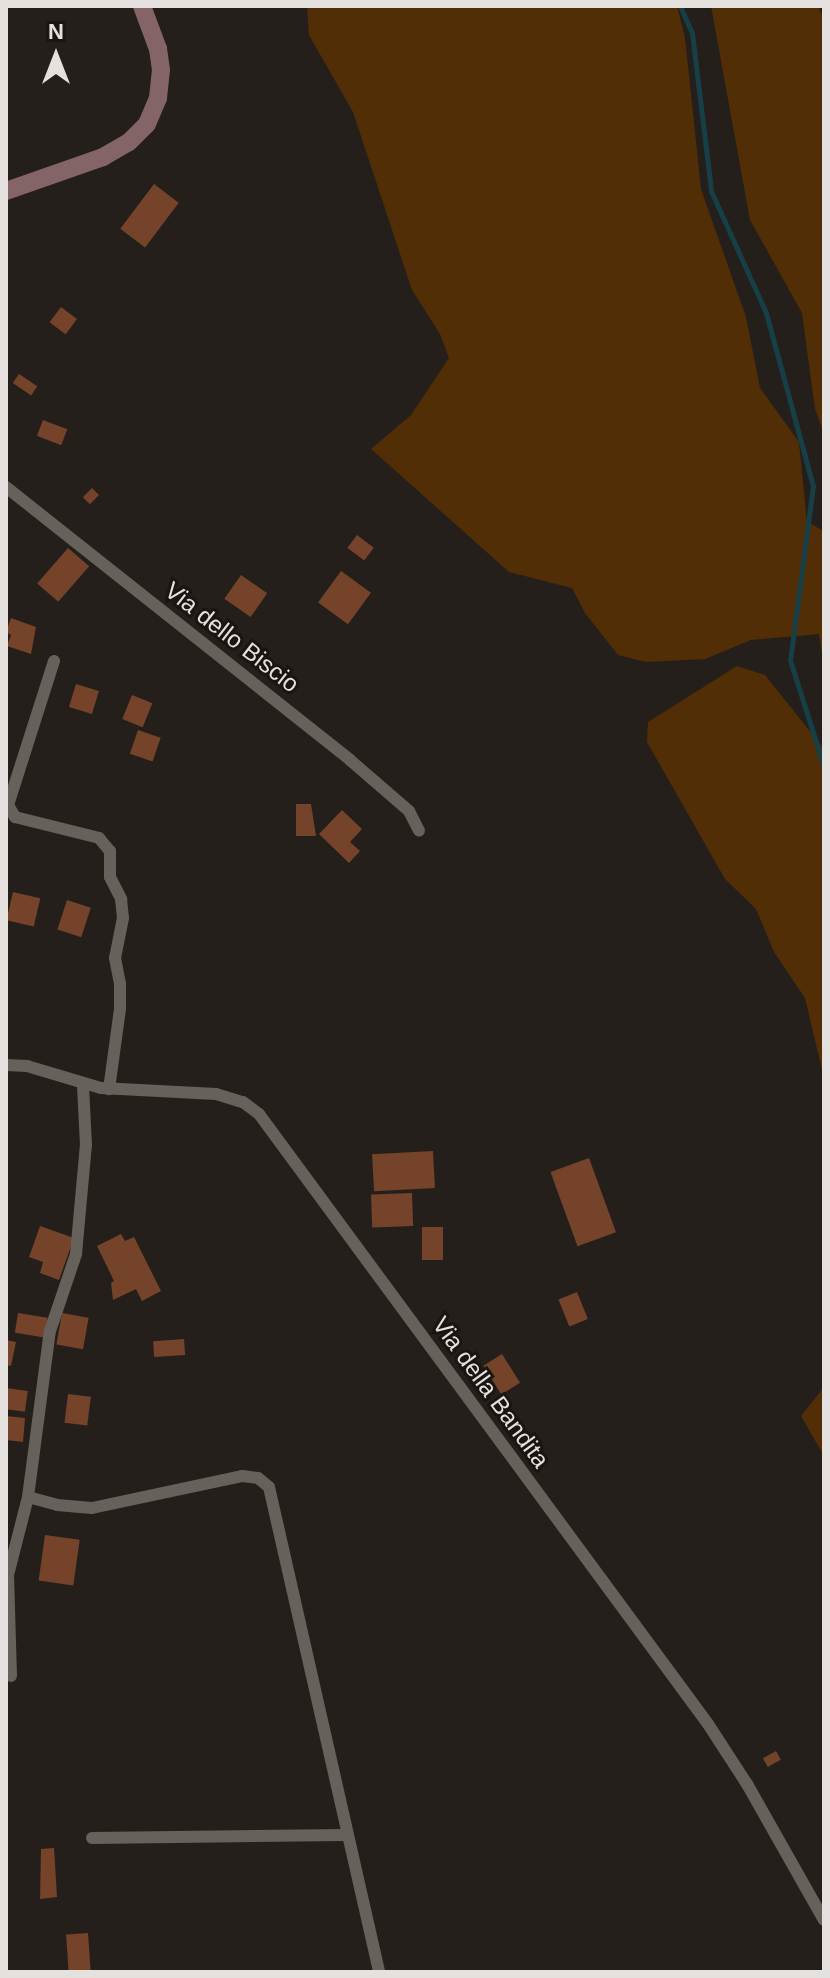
<!DOCTYPE html>
<html>
<head>
<meta charset="utf-8">
<style>
  body { margin:0 }
  #map { position:relative; width:830px; height:1978px; overflow:hidden; background:#241f1a; font-family:Arial,sans-serif }
  div>[style] { position:absolute }
  [style*='--x'] { left:calc(var(--x)*1px); top:calc(var(--y)*1px); width:calc(var(--w)*1px); rotate:calc(var(--a)*1deg) }
  .green>* { inset:0; background:#522e06 }
  .stream>* { height:5px; margin:-2.5px; padding:0 2.5px; transform-origin:2.5px; border-radius:2.5px; background:#163f47 }
  .building>* { inset:0; background:#75432a; transform-origin:0 0 }
  .street>* { height:12px; margin:-6px; padding:0 6px; transform-origin:6px; border-radius:6px; background:#67615c }
  .secondary>* { height:18px; margin:-9px; padding:0 9px; transform-origin:9px; border-radius:9px; background:#856468 }
  span { translate:-50% -50%; white-space:nowrap; text-align:center; line-height:1.15; -webkit-text-stroke:6px #1a1511; paint-order:stroke }
  .street-label { font-size:24px; color:#e5e1de }
  .frame { position:absolute; inset:0; border:8px solid #e5e1de; pointer-events:none }
  .north { position:absolute; left:16px; top:16px; width:80px; height:80px; -webkit-text-stroke:6px #1a1511; paint-order:stroke; rotate:0deg; font-size:22px; font-weight:700; line-height:32px; text-align:center; color:#e5e1de }
  .north::after { content:''; display:block; margin:auto; width:28px; height:36px; background:#e5e1de; clip-path:polygon(50% 0,100% 100%,50% 72%,0 100%) }
</style>
</head>
<body>
<div id="map">
  <div class="green">
    <i style="clip-path:polygon(307px 6px,677px 6px,685px 38px,701px 189px,746px 317px,760px 388px,799px 442px,807px 522px,824px 531px,824px 667px,819px 634px,751px 640px,705px 659px,646px 662px,618px 655px,585px 613px,572px 588px,509px 572px,371px 449px,411px 415px,449px 358px,440px 334px,412px 290px,353px 112px,309px 35px)"></i>
    <i style="clip-path:polygon(711px 6px,818px 6px,824px 19px,824px 433px,815px 409px,802px 313px,750px 220px)"></i>
    <i style="clip-path:polygon(737px 666px,765px 675px,824px 749px,824px 1078px,805px 998px,774px 952px,756px 909px,725px 879px,647px 742px,648px 722px)"></i>
    <i style="clip-path:polygon(824px 1387px,824px 1456px,801px 1416px)"></i>
  </div>
  <div class="stream">
    <i style="--x:680;--y:6;--w:30;--a:66"></i>
    <i style="--x:692;--y:33;--w:159;--a:83.1"></i>
    <i style="--x:711;--y:191;--w:134;--a:65.7"></i>
    <i style="--x:766;--y:313;--w:179;--a:74.8"></i>
    <i style="--x:813;--y:486;--w:176;--a:97.5"></i>
    <i style="--x:790;--y:660;--w:112;--a:72.4"></i>
  </div>
  <div class="building">
    <i style="left:154px;top:184px;width:31px;height:56px;rotate:37deg"></i>
    <i style="left:61px;top:307px;width:20px;height:19px;rotate:37deg"></i>
    <i style="left:19px;top:374px;width:22px;height:11px;rotate:34deg"></i>
    <i style="left:43px;top:420px;width:26px;height:17px;rotate:21deg"></i>
    <i style="left:92px;top:488px;width:10px;height:13px;rotate:45deg"></i>
    <i style="left:357px;top:535px;width:21px;height:16px;rotate:37deg"></i>
    <i style="left:68px;top:548px;width:28px;height:47px;rotate:41deg"></i>
    <i style="left:341px;top:571px;width:37px;height:39px;rotate:36deg"></i>
    <i style="left:241px;top:575px;width:32px;height:29px;rotate:35deg"></i>
    <i style="clip-path:polygon(11px 618px,36px 627px,31px 654px,7px 646px,11px 635px,6px 632px)"></i>
    <i style="left:76px;top:684px;width:24px;height:24px;rotate:17deg"></i>
    <i style="left:132px;top:695px;width:22px;height:26px;rotate:22deg"></i>
    <i style="left:138px;top:730px;width:24px;height:25px;rotate:19deg"></i>
    <i style="clip-path:polygon(296px 804px,311px 804px,316px 836px,296px 836px)"></i>
    <i style="clip-path:polygon(342px 810px,362px 829px,350px 842px,360px 851px,349px 863px,319px 834px)"></i>
    <i style="left:13px;top:892px;width:28px;height:29px;rotate:13deg"></i>
    <i style="left:67px;top:900px;width:25px;height:31px;rotate:18deg"></i>
    <i style="left:433px;top:1151px;width:37px;height:61px;rotate:87deg"></i>
    <i style="left:589px;top:1158px;width:79px;height:41px;rotate:70deg"></i>
    <i style="left:412px;top:1193px;width:33px;height:41px;rotate:88deg"></i>
    <i style="clip-path:polygon(40px 1226px,74px 1238px,59px 1280px,40px 1273px,43px 1262px,29px 1257px)"></i>
    <i style="left:422px;top:1227px;width:21px;height:33px"></i>
    <i style="clip-path:polygon(121px 1234px,125px 1241px,134px 1237px,161px 1291px,142px 1301px,136px 1289px,113px 1300px,111px 1283px,114px 1281px,97px 1246px)"></i>
    <i style="left:577px;top:1292px;width:29px;height:20px;rotate:68deg"></i>
    <i style="left:18px;top:1313px;width:30px;height:20px;rotate:9deg"></i>
    <i style="left:62px;top:1313px;width:27px;height:32px;rotate:10deg"></i>
    <i style="left:184px;top:1339px;width:16px;height:31px;rotate:86deg"></i>
    <i style="clip-path:polygon(6px 1340px,16px 1342px,11px 1366px,6px 1365px)"></i>
    <i style="left:502px;top:1354px;width:34px;height:22px;rotate:58deg"></i>
    <i style="left:6px;top:1388px;width:22px;height:21px;rotate:8deg"></i>
    <i style="left:68px;top:1394px;width:23px;height:29px;rotate:7deg"></i>
    <i style="clip-path:polygon(6px 1416px,25px 1418px,23px 1442px,6px 1440px)"></i>
    <i style="left:45px;top:1535px;width:35px;height:46px;rotate:8deg"></i>
    <i style="left:776px;top:1751px;width:10px;height:15px;rotate:61deg"></i>
    <i style="clip-path:polygon(54px 1848px,57px 1897px,40px 1899px,41px 1849px)"></i>
    <i style="left:88px;top:1933px;width:39px;height:22px;rotate:86deg"></i>
  </div>
  <div class="street">
    <i style="--x:6;--y:487;--w:439;--a:38.4"></i>
    <i style="--x:350;--y:760;--w:78;--a:40.8"></i>
    <i style="--x:409;--y:811;--w:22;--a:63"></i>
    <i style="--x:54;--y:661;--w:151;--a:107.7"></i>
    <i style="--x:8;--y:805;--w:14;--a:60"></i>
    <i style="--x:15;--y:817;--w:87;--a:14"></i>
    <i style="--x:99;--y:838;--w:17;--a:50"></i>
    <i style="--x:110;--y:851;--w:26;--a:90"></i>
    <i style="--x:110;--y:877;--w:25;--a:63"></i>
    <i style="--x:121;--y:899;--w:19;--a:84"></i>
    <i style="--x:123;--y:918;--w:41;--a:101.3"></i>
    <i style="--x:115;--y:958;--w:25;--a:79"></i>
    <i style="--x:120;--y:983;--w:26;--a:90"></i>
    <i style="--x:120;--y:1009;--w:81;--a:97.8"></i>
    <i style="--x:6;--y:1065;--w:21;--a:3"></i>
    <i style="--x:27;--y:1066;--w:77;--a:16.6"></i>
    <i style="--x:101;--y:1088;--w:115;--a:3"></i>
    <i style="--x:216;--y:1094;--w:28;--a:17"></i>
    <i style="--x:243;--y:1102;--w:20;--a:37"></i>
    <i style="--x:259;--y:1114;--w:757;--a:53.64"></i>
    <i style="--x:708;--y:1724;--w:72;--a:57"></i>
    <i style="--x:747;--y:1784;--w:156;--a:60.5"></i>
    <i style="--x:28;--y:1497;--w:30;--a:15"></i>
    <i style="--x:57;--y:1505;--w:35;--a:5"></i>
    <i style="--x:92;--y:1508;--w:153;--a:-12"></i>
    <i style="--x:242;--y:1476;--w:16;--a:7"></i>
    <i style="--x:258;--y:1478;--w:14;--a:39"></i>
    <i style="--x:269;--y:1487;--w:497;--a:77.2"></i>
    <i style="--x:11;--y:1676;--w:101;--a:-91.7"></i>
    <i style="--x:8;--y:1575;--w:81;--a:-75.6"></i>
    <i style="--x:28;--y:1497;--w:167;--a:-82.5"></i>
    <i style="--x:50;--y:1331;--w:81;--a:-71.3"></i>
    <i style="--x:76;--y:1254;--w:109;--a:-84.8"></i>
    <i style="--x:86;--y:1145;--w:60;--a:-92.9"></i>
    <i style="--x:92;--y:1838;--w:253;--a:-0.7"></i>
  </div>
  <div class="secondary">
    <i style="--x:6;--y:191;--w:103;--a:-19.3"></i>
    <i style="--x:103;--y:157;--w:30;--a:-30"></i>
    <i style="--x:129;--y:142;--w:25;--a:-45"></i>
    <i style="--x:147;--y:124;--w:28;--a:-67"></i>
    <i style="--x:158;--y:98;--w:28;--a:-84"></i>
    <i style="--x:161;--y:70;--w:21;--a:-98"></i>
    <i style="--x:158;--y:49;--w:46;--a:-110.4"></i>
  </div>
  <div class="street-label">
    <span style="left:232px;top:637px;rotate:38deg">Via dello Biscio</span>
    <span style="left:491px;top:1392px;rotate:54deg">Via della Bandita</span>
  </div>
  <div class="frame"></div>
  <div class="north">N</div>
</div>
</body>
</html>
